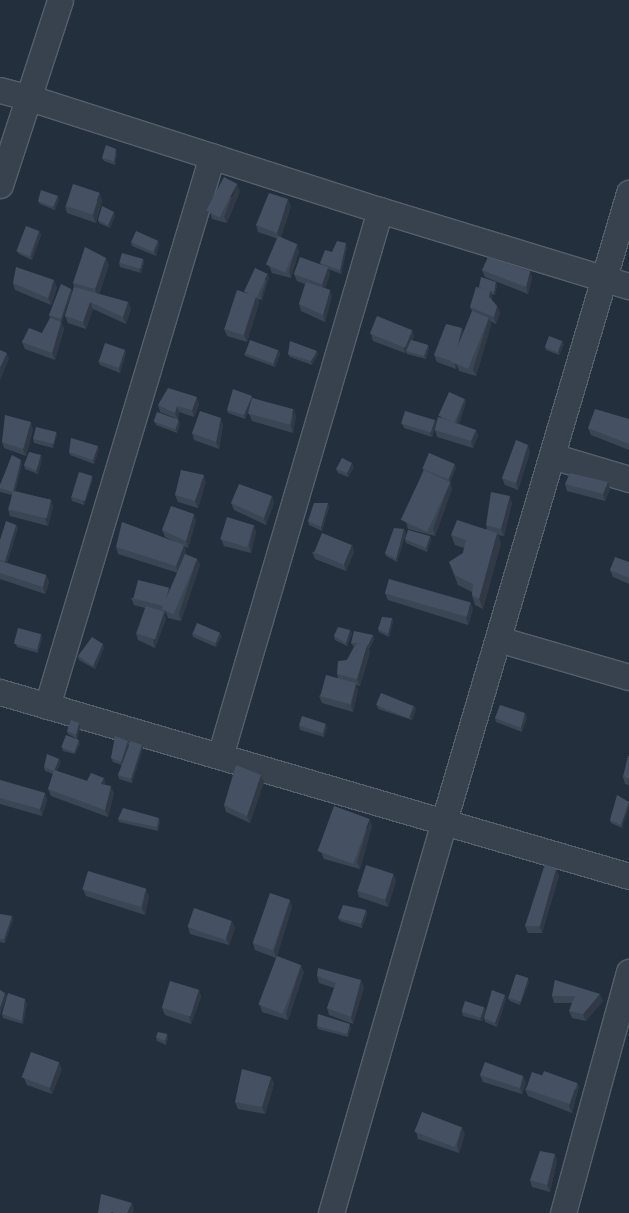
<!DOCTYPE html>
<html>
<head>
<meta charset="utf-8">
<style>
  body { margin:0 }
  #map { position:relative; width:629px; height:1213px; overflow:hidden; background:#242f3e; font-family:"Work Sans",sans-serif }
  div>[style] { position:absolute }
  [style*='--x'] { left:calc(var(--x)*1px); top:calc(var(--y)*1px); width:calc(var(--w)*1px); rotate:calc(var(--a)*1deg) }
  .roads { filter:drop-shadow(1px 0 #565f6c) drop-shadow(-1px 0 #565f6c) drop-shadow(0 1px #565f6c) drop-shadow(0 -1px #565f6c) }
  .street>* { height:25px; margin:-12.5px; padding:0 12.5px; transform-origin:12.5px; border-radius:12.5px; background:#38414e }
  .wall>* { inset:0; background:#3b4654 }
  .shaded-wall>* { inset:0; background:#303945 }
  .building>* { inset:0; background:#455162; transform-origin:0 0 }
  span { translate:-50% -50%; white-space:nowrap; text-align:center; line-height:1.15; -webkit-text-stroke:5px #1d2633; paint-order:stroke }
</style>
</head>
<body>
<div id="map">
  <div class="roads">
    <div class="street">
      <i style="--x:0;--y:90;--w:28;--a:15"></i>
      <i style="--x:27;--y:97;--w:371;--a:17.8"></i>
      <i style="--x:380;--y:210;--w:260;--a:17"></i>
      <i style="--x:0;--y:185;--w:194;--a:-72"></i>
      <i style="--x:552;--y:456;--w:80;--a:16.6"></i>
      <i style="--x:498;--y:639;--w:136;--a:16.2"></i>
      <i style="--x:0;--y:692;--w:655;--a:16.31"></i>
      <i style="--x:47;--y:706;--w:574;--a:-73.3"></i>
      <i style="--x:220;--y:756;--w:569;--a:-73.67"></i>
      <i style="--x:331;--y:1213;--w:408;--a:-73.9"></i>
      <i style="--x:444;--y:821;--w:655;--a:-73.59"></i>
      <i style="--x:563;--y:1213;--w:250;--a:-74.7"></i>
    </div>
  </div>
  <div class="wall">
    <i style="clip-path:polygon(117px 153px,115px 165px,104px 161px,102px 158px)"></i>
    <i style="clip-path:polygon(240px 191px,227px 223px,212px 219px,210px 212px)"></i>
    <i style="clip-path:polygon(59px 199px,55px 210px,40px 204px,38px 201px)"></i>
    <i style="clip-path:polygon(102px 200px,96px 223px,67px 213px,65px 206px)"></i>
    <i style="clip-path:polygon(291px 206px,281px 237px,299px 251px,291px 278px,272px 273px,269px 266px,278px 239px,258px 232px,256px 225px)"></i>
    <i style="clip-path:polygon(115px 216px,110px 228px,99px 223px,98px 220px)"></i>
    <i style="clip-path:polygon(39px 231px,41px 235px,32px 260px,19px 254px,17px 251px)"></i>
    <i style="clip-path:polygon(158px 241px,159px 244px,156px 256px,132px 246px,131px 242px)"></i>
    <i style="clip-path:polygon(347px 247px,341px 274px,328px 269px,330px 274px,325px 288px,330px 290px,332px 296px,325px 322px,301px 311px,299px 304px,305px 284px,297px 281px,294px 274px,321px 265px,320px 263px,332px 252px)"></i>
    <i style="clip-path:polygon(143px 259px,144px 262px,141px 273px,120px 267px,119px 263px)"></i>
    <i style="clip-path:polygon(109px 265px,99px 294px,128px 302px,131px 309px,126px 324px,93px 309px,86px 329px,68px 323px,65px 316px,74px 287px,73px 283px)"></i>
    <i style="clip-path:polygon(482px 270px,530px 271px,532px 278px,528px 294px,485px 277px)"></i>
    <i style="clip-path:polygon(269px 277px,262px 300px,258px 299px,259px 303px,247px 342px,227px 336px,224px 329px,248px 293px)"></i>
    <i style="clip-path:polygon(13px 283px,57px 287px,51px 305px,15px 290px)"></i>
    <i style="clip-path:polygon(497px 285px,495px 295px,491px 294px,492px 297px,492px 300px,497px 306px,500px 313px,496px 324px,490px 321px,491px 325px,476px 376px,459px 371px,457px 365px,456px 369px,437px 362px,434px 355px,465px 335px,472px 311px,470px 307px,479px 287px)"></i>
    <i style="clip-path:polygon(71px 289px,72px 292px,61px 322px,64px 329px,55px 360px,25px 349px,22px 342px,42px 333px,50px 318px,49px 315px)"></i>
    <i style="clip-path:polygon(371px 334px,414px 336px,412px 340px,428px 345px,429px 348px,426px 359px,407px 354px,406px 351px,405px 353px,373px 341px)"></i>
    <i style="clip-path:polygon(562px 341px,564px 344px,559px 355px,546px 350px,545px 347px)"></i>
    <i style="clip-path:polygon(125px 350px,126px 353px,120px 373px,100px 365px,98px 361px)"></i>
    <i style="clip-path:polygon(278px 350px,280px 354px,275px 367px,245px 356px,244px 353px)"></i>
    <i style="clip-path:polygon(288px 354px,318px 354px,312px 365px,290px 357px)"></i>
    <i style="clip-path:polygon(253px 398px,296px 416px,293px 433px,252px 421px,249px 414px,251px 404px,245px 419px,228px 413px,227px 410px)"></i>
    <i style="clip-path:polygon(465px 399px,466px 402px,459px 424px,476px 430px,478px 436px,473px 448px,437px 437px,435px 430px,436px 424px,432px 437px,404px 428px,402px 424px,435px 420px,437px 423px,441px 418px,440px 416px)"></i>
    <i style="clip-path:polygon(199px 404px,194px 417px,179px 412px,178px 420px,180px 424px,177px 433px,156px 425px,155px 422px,175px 418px,160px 412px,158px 405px)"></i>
    <i style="clip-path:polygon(629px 419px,629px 450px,591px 435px,588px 428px)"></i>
    <i style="clip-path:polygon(223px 425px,219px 449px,194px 440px,192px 433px)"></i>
    <i style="clip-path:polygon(33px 429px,26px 456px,4px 448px,2px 442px)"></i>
    <i style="clip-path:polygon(56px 432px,57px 435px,53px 448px,34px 443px,33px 439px)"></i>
    <i style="clip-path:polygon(99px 449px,94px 464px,70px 455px,69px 452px)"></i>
    <i style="clip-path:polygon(530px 452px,518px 490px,505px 485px,502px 478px)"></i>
    <i style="clip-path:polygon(429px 453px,456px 468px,450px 482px,452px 489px,435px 536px,408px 529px,406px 522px)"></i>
    <i style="clip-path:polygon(42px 459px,38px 474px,25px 469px,24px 465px)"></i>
    <i style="clip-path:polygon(22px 464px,15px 491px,51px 500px,53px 507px,48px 526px,10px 516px,8px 509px,12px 495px,0 492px,0 485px)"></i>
    <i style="clip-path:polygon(354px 467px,348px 477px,338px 473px,336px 469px)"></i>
    <i style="clip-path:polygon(93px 479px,84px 505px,72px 501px,71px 497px)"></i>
    <i style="clip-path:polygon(206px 482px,198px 508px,178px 502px,175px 495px)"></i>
    <i style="clip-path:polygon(565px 484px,610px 489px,605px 501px,567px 491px)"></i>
    <i style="clip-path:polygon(231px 503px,274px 503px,266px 525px,234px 510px)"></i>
    <i style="clip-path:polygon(512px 503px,504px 536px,498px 535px,501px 543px,483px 609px,475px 605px,472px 595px,472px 592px,458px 585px,453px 572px,449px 562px,463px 553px,464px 548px,455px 545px,451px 535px,487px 529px,486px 525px)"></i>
    <i style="clip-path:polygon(329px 507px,322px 531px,309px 525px,308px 521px)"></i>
    <i style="clip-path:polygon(194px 514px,196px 521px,188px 548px,184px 546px,186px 552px,185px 554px,197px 559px,200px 565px,181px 621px,168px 618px,166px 612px,166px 614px,164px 613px,166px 619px,155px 648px,138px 640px,136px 633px,145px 608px,134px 605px,131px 598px,171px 594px,178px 573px,118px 554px,116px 547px,173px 541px,165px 537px,162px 530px)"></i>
    <i style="clip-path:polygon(16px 525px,18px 528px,7px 563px,46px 575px,49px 582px,45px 594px,0 579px,0 540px)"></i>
    <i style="clip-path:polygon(254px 525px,256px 532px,251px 553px,224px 546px,221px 539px)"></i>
    <i style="clip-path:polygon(406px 533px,397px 562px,386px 556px,385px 553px)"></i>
    <i style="clip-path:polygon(430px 536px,431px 540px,427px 552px,406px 543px,405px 539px)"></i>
    <i style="clip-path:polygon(352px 545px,354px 552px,346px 571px,315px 559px,312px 552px)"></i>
    <i style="clip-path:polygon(629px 562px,629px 584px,613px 577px,610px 570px)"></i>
    <i style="clip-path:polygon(385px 593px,473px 609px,468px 625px,388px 600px)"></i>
    <i style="clip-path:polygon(392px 618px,393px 622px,389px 637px,379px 632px,378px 629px)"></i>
    <i style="clip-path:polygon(350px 630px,352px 634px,347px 646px,335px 640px,334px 636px)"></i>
    <i style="clip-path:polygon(192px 633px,222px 636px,216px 647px,193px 637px)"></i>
    <i style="clip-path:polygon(373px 635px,374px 639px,369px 649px,368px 648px,370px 652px,360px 686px,356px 685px,358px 690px,353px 712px,322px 703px,319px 696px,338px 678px,337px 674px,347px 660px,354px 646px,353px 646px,351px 643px)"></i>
    <i style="clip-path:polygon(42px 638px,38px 653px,17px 647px,16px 644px)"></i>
    <i style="clip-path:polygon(104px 648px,95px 669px,79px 660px,78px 656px)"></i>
    <i style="clip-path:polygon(377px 705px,414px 706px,416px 709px,412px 720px,378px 709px)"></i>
    <i style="clip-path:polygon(527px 717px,522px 732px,496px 722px,495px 718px)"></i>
    <i style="clip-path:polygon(79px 723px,80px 727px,77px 739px,68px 734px,67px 731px)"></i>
    <i style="clip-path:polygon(299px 726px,327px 727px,324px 737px,300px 730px)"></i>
    <i style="clip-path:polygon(128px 741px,129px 745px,143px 748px,132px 783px,119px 779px,118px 775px,122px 765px,113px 762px,111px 758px)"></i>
    <i style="clip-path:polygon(80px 744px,75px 754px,63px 751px,62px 747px)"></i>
    <i style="clip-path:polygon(629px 756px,629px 785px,625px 784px,623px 777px)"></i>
    <i style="clip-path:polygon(61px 762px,57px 771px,87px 781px,106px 785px,114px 793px,108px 817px,51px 796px,48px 789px,53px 774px,45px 771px,44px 767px)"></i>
    <i style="clip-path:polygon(0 780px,45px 793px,47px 800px,42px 816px,0 804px)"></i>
    <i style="clip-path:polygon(264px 782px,250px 823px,226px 812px,224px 805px)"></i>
    <i style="clip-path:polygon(629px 802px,622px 828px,611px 823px,610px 820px)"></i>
    <i style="clip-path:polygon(118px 819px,160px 821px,158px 831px,119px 822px)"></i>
    <i style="clip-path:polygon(372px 826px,360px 869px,324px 859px,321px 852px)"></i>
    <i style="clip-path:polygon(556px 869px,559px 876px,542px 933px,528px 933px,525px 926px)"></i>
    <i style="clip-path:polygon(396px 881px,388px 907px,359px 897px,357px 890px)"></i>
    <i style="clip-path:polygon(83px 889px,149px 896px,145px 915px,86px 896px)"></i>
    <i style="clip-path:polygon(290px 900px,292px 907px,277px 956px,304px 972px,288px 1020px,262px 1012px,260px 1005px,276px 958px,255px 950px,253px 943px)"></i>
    <i style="clip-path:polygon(366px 910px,367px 914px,362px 928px,340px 921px,338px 918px)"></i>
    <i style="clip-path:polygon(0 914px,13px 919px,5px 943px,0 942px)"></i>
    <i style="clip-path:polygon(188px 927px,235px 928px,229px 945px,190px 934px)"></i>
    <i style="clip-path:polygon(317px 976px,364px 987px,353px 1024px,329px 1015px,327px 1008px,334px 988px,319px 983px)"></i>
    <i style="clip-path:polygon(555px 980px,603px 1001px,586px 1021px,572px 1018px,569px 1011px,572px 1003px,554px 1003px,552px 996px)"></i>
    <i style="clip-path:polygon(529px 982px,520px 1005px,510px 1001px,508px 998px)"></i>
    <i style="clip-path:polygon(199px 990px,201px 997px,191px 1024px,165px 1015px,162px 1008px)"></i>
    <i style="clip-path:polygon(506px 998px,497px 1027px,485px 1022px,484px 1018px)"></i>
    <i style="clip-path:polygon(27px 1003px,23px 1024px,3px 1018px,2px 1014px)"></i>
    <i style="clip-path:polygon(484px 1007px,486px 1010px,482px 1021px,463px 1016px,462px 1012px)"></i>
    <i style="clip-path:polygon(317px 1026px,351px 1028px,348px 1037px,318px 1029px)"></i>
    <i style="clip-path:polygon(167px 1034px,168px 1038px,166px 1045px,157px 1041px,156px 1037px)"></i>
    <i style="clip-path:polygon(62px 1069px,52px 1094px,27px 1085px,24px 1078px)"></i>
    <i style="clip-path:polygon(480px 1075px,523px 1076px,526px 1083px,522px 1094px,483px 1082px)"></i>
    <i style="clip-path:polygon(542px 1076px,577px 1083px,579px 1086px,572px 1113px,528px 1096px,525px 1089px)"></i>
    <i style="clip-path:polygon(271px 1077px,274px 1084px,265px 1114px,238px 1109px,235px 1102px)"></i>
    <i style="clip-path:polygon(416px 1132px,465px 1134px,459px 1153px,418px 1139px)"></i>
    <i style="clip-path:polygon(557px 1161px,550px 1192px,532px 1187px,530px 1180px)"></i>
  </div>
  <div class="shaded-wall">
    <i style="clip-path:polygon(116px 149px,117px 153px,115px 165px,114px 161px)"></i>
    <i style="clip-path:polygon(237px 184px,240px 191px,227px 223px,224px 217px)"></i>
    <i style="clip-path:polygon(100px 193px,102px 200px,96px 223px,93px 216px)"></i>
    <i style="clip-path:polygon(58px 196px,59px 199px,55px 210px,53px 207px)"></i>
    <i style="clip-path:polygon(288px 199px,291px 206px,280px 240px,277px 233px)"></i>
    <i style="clip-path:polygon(114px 212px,115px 216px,110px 228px,108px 225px)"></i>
    <i style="clip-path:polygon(39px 231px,41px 235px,32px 260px,31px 257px)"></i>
    <i style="clip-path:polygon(158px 241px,159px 244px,156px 256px,154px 252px)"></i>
    <i style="clip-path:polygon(346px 243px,347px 247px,341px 274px,340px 270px)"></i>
    <i style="clip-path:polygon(297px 244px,299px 251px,291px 278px,289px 271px)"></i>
    <i style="clip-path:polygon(106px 258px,109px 265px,98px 296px,95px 289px)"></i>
    <i style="clip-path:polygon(143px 259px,144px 262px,141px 273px,139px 270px)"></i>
    <i style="clip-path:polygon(328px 267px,330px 274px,324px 291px,322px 284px)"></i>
    <i style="clip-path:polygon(530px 271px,532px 278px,528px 294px,526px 287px)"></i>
    <i style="clip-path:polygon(268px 274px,269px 277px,262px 300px,261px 297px)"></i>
    <i style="clip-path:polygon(54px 280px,57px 287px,51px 305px,48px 298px)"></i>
    <i style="clip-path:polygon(496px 282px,497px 285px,495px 295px,494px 292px)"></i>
    <i style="clip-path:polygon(71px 289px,72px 292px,62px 323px,61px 319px)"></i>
    <i style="clip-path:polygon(330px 290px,332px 296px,325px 322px,323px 315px)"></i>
    <i style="clip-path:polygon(490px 290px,492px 297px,491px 304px,489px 297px)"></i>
    <i style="clip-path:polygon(256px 296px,259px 303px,247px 342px,244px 335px)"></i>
    <i style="clip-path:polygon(90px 302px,93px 309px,86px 329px,83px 322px)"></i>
    <i style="clip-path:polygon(128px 302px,131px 309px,126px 324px,123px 317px)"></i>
    <i style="clip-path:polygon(497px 306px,500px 313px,496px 324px,494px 317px)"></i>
    <i style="clip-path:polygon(489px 318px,491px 325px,476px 376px,473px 369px)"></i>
    <i style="clip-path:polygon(61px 322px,64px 329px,55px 360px,52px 353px)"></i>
    <i style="clip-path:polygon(462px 328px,465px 335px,457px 364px,457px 365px,456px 369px,454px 362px)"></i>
    <i style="clip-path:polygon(412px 330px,414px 336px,405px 353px,403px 346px)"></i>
    <i style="clip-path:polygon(562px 341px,564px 344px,559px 355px,558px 351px)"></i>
    <i style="clip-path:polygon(428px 345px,429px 348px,426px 359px,424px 356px)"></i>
    <i style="clip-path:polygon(125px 350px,126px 353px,120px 373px,119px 369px)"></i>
    <i style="clip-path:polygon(278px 350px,280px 354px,275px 367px,273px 364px)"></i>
    <i style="clip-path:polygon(317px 351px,318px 354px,312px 365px,311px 361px)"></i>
    <i style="clip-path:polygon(7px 353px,9px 359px,0 381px,0 368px)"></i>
    <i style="clip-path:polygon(252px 396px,253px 399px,245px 419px,244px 415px)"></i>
    <i style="clip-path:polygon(197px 397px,199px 404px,194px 417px,192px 410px)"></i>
    <i style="clip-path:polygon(465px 399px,466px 402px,458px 427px,456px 424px)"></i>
    <i style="clip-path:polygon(177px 406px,179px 412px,178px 420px,175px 413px)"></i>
    <i style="clip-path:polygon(294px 409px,296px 416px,293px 433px,291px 426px)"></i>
    <i style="clip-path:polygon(221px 418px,223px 425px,219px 449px,216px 442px)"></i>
    <i style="clip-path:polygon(179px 420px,180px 424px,177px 433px,176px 429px)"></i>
    <i style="clip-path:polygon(435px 420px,437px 424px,432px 437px,430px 433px)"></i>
    <i style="clip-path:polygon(31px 422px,33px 429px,26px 456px,23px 449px)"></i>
    <i style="clip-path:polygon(476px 430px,478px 436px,473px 448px,471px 441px)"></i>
    <i style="clip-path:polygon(56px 432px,57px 435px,53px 448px,52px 445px)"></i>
    <i style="clip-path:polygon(528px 445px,530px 452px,518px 490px,516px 483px)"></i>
    <i style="clip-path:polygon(98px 446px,99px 449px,94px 464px,93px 460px)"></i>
    <i style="clip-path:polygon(41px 455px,42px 459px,38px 474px,36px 471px)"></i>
    <i style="clip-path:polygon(21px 460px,22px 464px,14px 496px,13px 492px)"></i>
    <i style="clip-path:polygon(352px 463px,354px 467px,348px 477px,347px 473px)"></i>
    <i style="clip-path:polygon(455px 464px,456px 468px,450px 482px,452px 489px,435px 536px,433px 529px,450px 482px,449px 479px)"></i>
    <i style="clip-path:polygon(204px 475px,206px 482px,198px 508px,195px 501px)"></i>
    <i style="clip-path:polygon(92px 476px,93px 479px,84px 505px,83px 501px)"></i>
    <i style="clip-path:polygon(608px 482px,610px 489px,605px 501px,603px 494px)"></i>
    <i style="clip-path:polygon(272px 496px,274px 503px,266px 525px,264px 518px)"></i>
    <i style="clip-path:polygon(510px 496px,512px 503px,504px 536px,501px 529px)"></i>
    <i style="clip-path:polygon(51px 500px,53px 507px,48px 526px,45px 519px)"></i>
    <i style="clip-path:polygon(328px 503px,329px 507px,322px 531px,321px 527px)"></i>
    <i style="clip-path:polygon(194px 514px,196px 521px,188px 548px,186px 541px)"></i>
    <i style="clip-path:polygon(16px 525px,18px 528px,6px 565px,5px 561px)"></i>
    <i style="clip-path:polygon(254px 525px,256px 532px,251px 553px,249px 546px)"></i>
    <i style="clip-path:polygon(404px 529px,406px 533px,397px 562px,396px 559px)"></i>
    <i style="clip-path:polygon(497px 533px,501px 543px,483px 609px,479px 599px)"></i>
    <i style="clip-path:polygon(430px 536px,431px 540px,427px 552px,426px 548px)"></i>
    <i style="clip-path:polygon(184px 545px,186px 552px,178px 573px,176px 566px)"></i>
    <i style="clip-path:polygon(352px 545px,354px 552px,346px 571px,344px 564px)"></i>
    <i style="clip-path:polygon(197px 559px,200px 565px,181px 621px,179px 614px)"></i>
    <i style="clip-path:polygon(46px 575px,49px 582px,45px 594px,43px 587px)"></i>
    <i style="clip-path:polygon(169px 588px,171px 595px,166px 614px,163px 607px)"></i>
    <i style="clip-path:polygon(471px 602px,473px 609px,468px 625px,466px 618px)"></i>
    <i style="clip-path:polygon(164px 612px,166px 619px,155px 648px,153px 641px)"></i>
    <i style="clip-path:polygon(392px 618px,393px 622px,389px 637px,388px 634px)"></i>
    <i style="clip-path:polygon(350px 630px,352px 634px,347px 646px,346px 643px)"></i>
    <i style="clip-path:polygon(220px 633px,222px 636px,216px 647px,215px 643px)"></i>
    <i style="clip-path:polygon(41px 634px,42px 638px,38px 653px,37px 650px)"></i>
    <i style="clip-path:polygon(373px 635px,374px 639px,369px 649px,368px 645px)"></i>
    <i style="clip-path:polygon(103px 644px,104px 648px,95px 669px,93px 666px)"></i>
    <i style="clip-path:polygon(367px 645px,370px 652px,360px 686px,357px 679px)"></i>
    <i style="clip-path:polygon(356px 683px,358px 690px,353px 712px,351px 706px)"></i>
    <i style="clip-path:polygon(414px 706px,416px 709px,412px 720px,410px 717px)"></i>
    <i style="clip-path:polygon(525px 713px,527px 717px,522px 732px,521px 728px)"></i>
    <i style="clip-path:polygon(79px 723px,80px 727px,77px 739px,76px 735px)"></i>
    <i style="clip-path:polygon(326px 724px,327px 727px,324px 737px,323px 733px)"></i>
    <i style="clip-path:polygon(79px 740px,80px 744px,75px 754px,74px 751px)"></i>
    <i style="clip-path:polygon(128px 741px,129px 745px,122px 765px,121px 762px)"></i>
    <i style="clip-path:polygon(142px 745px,143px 748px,132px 783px,131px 779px)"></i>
    <i style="clip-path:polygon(59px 759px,61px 762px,55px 775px,54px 771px)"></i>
    <i style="clip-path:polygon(261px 775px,264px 782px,250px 823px,247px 816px)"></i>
    <i style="clip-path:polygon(104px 778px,106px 785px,101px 784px)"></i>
    <i style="clip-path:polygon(111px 786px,114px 793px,108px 817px,105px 810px)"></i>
    <i style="clip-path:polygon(45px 793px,47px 800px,42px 816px,40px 809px)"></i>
    <i style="clip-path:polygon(629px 802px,629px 809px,622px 828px,621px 825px)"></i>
    <i style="clip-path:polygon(159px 818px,160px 821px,158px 831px,157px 827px)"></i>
    <i style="clip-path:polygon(370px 819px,372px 826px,360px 869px,357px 862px)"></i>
    <i style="clip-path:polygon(556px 869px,559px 876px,542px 933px,540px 926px)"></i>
    <i style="clip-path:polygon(394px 874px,396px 881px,388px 907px,385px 900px)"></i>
    <i style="clip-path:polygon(146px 889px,149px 896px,145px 915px,142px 908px)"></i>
    <i style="clip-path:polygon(290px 900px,292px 907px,276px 958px,274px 951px)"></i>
    <i style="clip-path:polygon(366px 910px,367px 914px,362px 928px,361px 924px)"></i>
    <i style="clip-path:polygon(12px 916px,13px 919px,5px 943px,4px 939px)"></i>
    <i style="clip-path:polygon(232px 921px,235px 928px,229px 945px,226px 938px)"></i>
    <i style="clip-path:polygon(301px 965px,304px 972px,288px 1020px,286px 1014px)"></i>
    <i style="clip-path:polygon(528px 978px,529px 982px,520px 1005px,519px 1001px)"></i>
    <i style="clip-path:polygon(361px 980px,364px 987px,353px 1024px,351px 1017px)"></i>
    <i style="clip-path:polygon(199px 990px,201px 997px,191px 1024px,189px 1017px)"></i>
    <i style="clip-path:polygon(5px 993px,7px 996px,0 1015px,0 1008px)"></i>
    <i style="clip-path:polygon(600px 994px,603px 1001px,586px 1021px,583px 1014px)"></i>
    <i style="clip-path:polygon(505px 995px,506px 998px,497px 1027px,495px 1023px)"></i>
    <i style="clip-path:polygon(25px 999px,27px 1003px,23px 1024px,22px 1021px)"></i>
    <i style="clip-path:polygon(484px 1007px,486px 1010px,482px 1021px,480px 1018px)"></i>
    <i style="clip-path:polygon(350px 1024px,351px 1028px,348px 1037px,347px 1034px)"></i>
    <i style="clip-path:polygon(167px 1034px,168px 1038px,166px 1045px,165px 1041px)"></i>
    <i style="clip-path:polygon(59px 1062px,62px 1069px,52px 1094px,49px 1087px)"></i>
    <i style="clip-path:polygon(523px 1076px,526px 1083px,522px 1094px,520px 1088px)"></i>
    <i style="clip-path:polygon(271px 1077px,274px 1084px,265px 1114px,262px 1107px)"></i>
    <i style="clip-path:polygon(577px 1083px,579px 1086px,577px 1093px,576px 1090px)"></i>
    <i style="clip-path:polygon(575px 1087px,577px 1094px,572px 1113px,569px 1106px)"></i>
    <i style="clip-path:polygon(462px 1127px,465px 1134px,459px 1153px,457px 1146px)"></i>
    <i style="clip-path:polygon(555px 1154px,557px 1161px,550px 1192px,547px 1185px)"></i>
    <i style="clip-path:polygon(132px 1203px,134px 1209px,133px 1213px,127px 1213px)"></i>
  </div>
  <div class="building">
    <i style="clip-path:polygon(106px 145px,116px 149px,114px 161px,102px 158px)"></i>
    <i style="left:224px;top:177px;width:15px;height:38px;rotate:28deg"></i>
    <i style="left:73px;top:184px;width:28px;height:23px;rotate:18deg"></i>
    <i style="clip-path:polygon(41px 190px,58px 196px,53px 207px,38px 201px)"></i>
    <i style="clip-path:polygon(269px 193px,288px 199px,277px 233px,256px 225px)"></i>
    <i style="clip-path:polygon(102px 206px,114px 212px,108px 225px,98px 220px)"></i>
    <i style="left:26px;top:226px;width:14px;height:27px;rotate:21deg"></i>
    <i style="left:136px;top:231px;width:24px;height:12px;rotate:24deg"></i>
    <i style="left:278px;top:236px;width:21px;height:31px;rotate:23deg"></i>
    <i style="clip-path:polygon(337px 241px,346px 243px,340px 270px,320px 263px,325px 250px,332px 252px)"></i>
    <i style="clip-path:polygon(85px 247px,106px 258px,95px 289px,73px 283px)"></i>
    <i style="left:122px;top:253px;width:22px;height:10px;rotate:16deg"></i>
    <i style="left:300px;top:257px;width:30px;height:18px;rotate:20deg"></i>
    <i style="clip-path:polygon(488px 257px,530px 271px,526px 287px,482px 270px)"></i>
    <i style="clip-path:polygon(16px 267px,54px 280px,48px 298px,13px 283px)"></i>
    <i style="left:255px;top:268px;width:14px;height:26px;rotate:25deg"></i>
    <i style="clip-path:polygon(481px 277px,496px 282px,494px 292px,479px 287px)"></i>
    <i style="clip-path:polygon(306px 282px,330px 290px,323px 315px,299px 304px)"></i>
    <i style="clip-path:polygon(61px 284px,71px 289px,61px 319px,49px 315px)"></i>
    <i style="clip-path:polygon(74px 287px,128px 302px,123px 317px,90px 302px,83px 322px,65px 316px)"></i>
    <i style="clip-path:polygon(476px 287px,490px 290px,489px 297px,497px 306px,494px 317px,470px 307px)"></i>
    <i style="left:237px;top:290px;width:20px;height:41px;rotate:18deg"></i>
    <i style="left:472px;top:311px;width:18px;height:55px;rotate:22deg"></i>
    <i style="left:377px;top:316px;width:38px;height:19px;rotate:22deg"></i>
    <i style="clip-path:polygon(50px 318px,61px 322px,52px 353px,22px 342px,29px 328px,42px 333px)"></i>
    <i style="clip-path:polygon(446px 324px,462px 328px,454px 362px,434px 355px)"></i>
    <i style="left:549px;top:336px;width:14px;height:12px;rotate:21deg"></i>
    <i style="left:250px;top:340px;width:30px;height:14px;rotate:20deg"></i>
    <i style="clip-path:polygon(411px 340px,428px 345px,424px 356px,406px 351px)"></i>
    <i style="clip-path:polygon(290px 341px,317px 351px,311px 361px,288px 354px)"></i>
    <i style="left:105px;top:343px;width:21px;height:19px;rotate:19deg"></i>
    <i style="clip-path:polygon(0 350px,7px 353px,0 368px)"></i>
    <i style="clip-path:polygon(168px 388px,197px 397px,192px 410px,177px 406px,175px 413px,158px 405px)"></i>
    <i style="clip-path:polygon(233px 389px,252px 396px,244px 415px,227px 410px)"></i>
    <i style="left:449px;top:392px;width:17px;height:26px;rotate:24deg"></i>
    <i style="left:252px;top:398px;width:43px;height:16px;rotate:15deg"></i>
    <i style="clip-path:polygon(595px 409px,629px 419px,629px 444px,588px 428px)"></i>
    <i style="clip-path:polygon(200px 411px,221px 418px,216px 442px,192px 433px)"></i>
    <i style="left:405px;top:411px;width:31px;height:13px;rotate:17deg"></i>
    <i style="left:157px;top:412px;width:23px;height:10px;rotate:20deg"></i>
    <i style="clip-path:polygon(5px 415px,31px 422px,23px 449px,2px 442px)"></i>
    <i style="clip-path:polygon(438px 417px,476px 430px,471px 441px,435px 430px)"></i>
    <i style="left:36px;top:427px;width:21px;height:12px;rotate:14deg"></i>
    <i style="clip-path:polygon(71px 438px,98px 446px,93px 460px,69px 452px)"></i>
    <i style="clip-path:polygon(516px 440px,528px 445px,516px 483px,502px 478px)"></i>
    <i style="clip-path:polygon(29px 452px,41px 455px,36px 471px,24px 465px)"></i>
    <i style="left:429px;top:453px;width:28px;height:17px;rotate:23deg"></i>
    <i style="clip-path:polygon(12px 455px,21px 460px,13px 492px,0 488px,0 485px)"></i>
    <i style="clip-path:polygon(342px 458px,352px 463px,347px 473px,336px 469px)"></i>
    <i style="clip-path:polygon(181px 470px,204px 475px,195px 501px,175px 495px)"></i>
    <i style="left:424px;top:470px;width:29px;height:55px;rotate:25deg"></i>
    <i style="left:79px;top:472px;width:14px;height:26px;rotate:17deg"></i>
    <i style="clip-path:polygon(570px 473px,608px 482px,603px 494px,565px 484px)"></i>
    <i style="clip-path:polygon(239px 484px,272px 496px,264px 518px,231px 503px)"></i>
    <i style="left:13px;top:491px;width:39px;height:19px;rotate:13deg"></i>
    <i style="clip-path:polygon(491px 492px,510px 496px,501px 529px,486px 525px)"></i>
    <i style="clip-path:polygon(314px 503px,328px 503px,321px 527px,308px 521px)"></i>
    <i style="clip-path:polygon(171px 506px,194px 514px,186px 541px,162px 530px)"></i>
    <i style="left:227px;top:517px;width:28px;height:23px;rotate:17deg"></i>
    <i style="clip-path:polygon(457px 520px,497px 533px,479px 599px,472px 595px,473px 584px,455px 575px,449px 562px,463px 553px,466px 540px,451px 535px)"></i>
    <i style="clip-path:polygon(6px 521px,16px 525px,5px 561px,0 560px,0 540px)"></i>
    <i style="clip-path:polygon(122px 522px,184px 545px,176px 566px,116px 547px)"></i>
    <i style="clip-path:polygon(394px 528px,404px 529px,396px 559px,385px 553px)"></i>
    <i style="clip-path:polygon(408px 530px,430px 536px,426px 548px,405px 539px)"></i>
    <i style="left:322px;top:533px;width:32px;height:21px;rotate:22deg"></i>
    <i style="left:185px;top:554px;width:13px;height:60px;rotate:23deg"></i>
    <i style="clip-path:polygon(615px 557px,629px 562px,629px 578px,610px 570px)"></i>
    <i style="clip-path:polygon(0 561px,46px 575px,43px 587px,0 573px)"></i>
    <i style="left:389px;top:579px;width:85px;height:15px;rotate:16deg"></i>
    <i style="left:138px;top:580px;width:32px;height:19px;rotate:14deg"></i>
    <i style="left:146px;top:606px;width:19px;height:29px;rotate:18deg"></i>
    <i style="clip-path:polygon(382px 617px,392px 618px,388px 634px,378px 629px)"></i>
    <i style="left:197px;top:623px;width:25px;height:11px;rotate:23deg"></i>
    <i style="clip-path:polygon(338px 627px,350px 630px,346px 643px,334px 636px)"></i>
    <i style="left:18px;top:628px;width:24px;height:16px;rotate:15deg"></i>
    <i style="clip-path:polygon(354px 631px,373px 635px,368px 645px,357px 643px,351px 643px)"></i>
    <i style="clip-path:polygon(92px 637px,103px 644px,93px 666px,78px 656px)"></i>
    <i style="clip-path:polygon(357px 643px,367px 645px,357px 679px,337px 674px,338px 661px,347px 660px)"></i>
    <i style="left:326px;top:675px;width:31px;height:22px;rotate:15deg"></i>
    <i style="left:381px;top:693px;width:35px;height:13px;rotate:22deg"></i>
    <i style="clip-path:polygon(500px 705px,525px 713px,521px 728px,495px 718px)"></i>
    <i style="left:302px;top:716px;width:25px;height:10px;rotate:18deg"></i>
    <i style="clip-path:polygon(71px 720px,79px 723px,76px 735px,67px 731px)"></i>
    <i style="left:66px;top:735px;width:14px;height:13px;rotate:21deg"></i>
    <i style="clip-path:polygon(115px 736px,128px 741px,121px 762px,111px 758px)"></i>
    <i style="clip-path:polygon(131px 741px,142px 745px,131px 779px,118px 775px)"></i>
    <i style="clip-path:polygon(47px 754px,59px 759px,54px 771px,44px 767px)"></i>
    <i style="clip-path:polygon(628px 756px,629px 756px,629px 778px,623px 777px)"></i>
    <i style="clip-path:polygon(236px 765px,261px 775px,247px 816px,224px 805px)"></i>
    <i style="clip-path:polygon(54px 770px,87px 781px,91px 773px,104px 778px,101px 784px,111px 786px,105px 810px,48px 789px)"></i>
    <i style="clip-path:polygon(0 780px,45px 793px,40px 809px,0 798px)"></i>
    <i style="clip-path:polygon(617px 795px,629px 802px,621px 825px,610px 820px)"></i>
    <i style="left:334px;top:806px;width:38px;height:48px;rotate:20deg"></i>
    <i style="clip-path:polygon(123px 808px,159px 818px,157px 827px,118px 819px)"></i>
    <i style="clip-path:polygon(545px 864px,556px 869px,540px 926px,525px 926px)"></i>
    <i style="left:366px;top:865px;width:29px;height:27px;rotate:18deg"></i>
    <i style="left:88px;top:871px;width:61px;height:19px;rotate:17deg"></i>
    <i style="left:270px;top:893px;width:21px;height:53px;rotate:19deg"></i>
    <i style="clip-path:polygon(343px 905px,366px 910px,361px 924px,338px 918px)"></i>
    <i style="left:194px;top:908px;width:40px;height:20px;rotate:19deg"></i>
    <i style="clip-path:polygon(0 914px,12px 916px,4px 939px,0 939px)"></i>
    <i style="left:277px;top:956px;width:26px;height:52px;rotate:21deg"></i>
    <i style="clip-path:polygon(318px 968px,361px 980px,351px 1017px,327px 1008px,336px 983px,317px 976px)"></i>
    <i style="left:516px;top:974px;width:13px;height:25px;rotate:18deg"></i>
    <i style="clip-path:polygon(555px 980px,600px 994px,583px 1014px,569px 1011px,575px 996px,552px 996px)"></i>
    <i style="left:170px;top:981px;width:30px;height:28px;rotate:17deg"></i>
    <i style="clip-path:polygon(0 990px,5px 993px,0 1008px)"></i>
    <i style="clip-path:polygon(492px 990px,505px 995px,495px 1023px,484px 1018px)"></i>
    <i style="clip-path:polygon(8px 993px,25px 999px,22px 1021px,2px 1014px)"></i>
    <i style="left:465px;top:1001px;width:20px;height:11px;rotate:18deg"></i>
    <i style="clip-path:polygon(318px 1014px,350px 1024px,347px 1034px,317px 1026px)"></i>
    <i style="clip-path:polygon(158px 1032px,167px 1034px,165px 1041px,156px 1037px)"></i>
    <i style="left:31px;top:1052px;width:30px;height:27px;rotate:20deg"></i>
    <i style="clip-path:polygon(485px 1062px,523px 1076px,520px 1088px,480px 1075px)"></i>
    <i style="clip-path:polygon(242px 1069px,271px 1077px,262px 1107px,235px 1102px)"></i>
    <i style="clip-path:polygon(544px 1071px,577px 1083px,576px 1090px,575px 1087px,542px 1076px)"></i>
    <i style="left:532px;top:1072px;width:46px;height:18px;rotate:19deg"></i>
    <i style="left:422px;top:1112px;width:43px;height:21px;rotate:21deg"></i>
    <i style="clip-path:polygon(540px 1151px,555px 1154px,547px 1185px,530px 1180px)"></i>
    <i style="clip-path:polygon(101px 1194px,132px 1203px,127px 1213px,114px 1213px,112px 1212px,111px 1213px,98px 1213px)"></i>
  </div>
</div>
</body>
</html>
